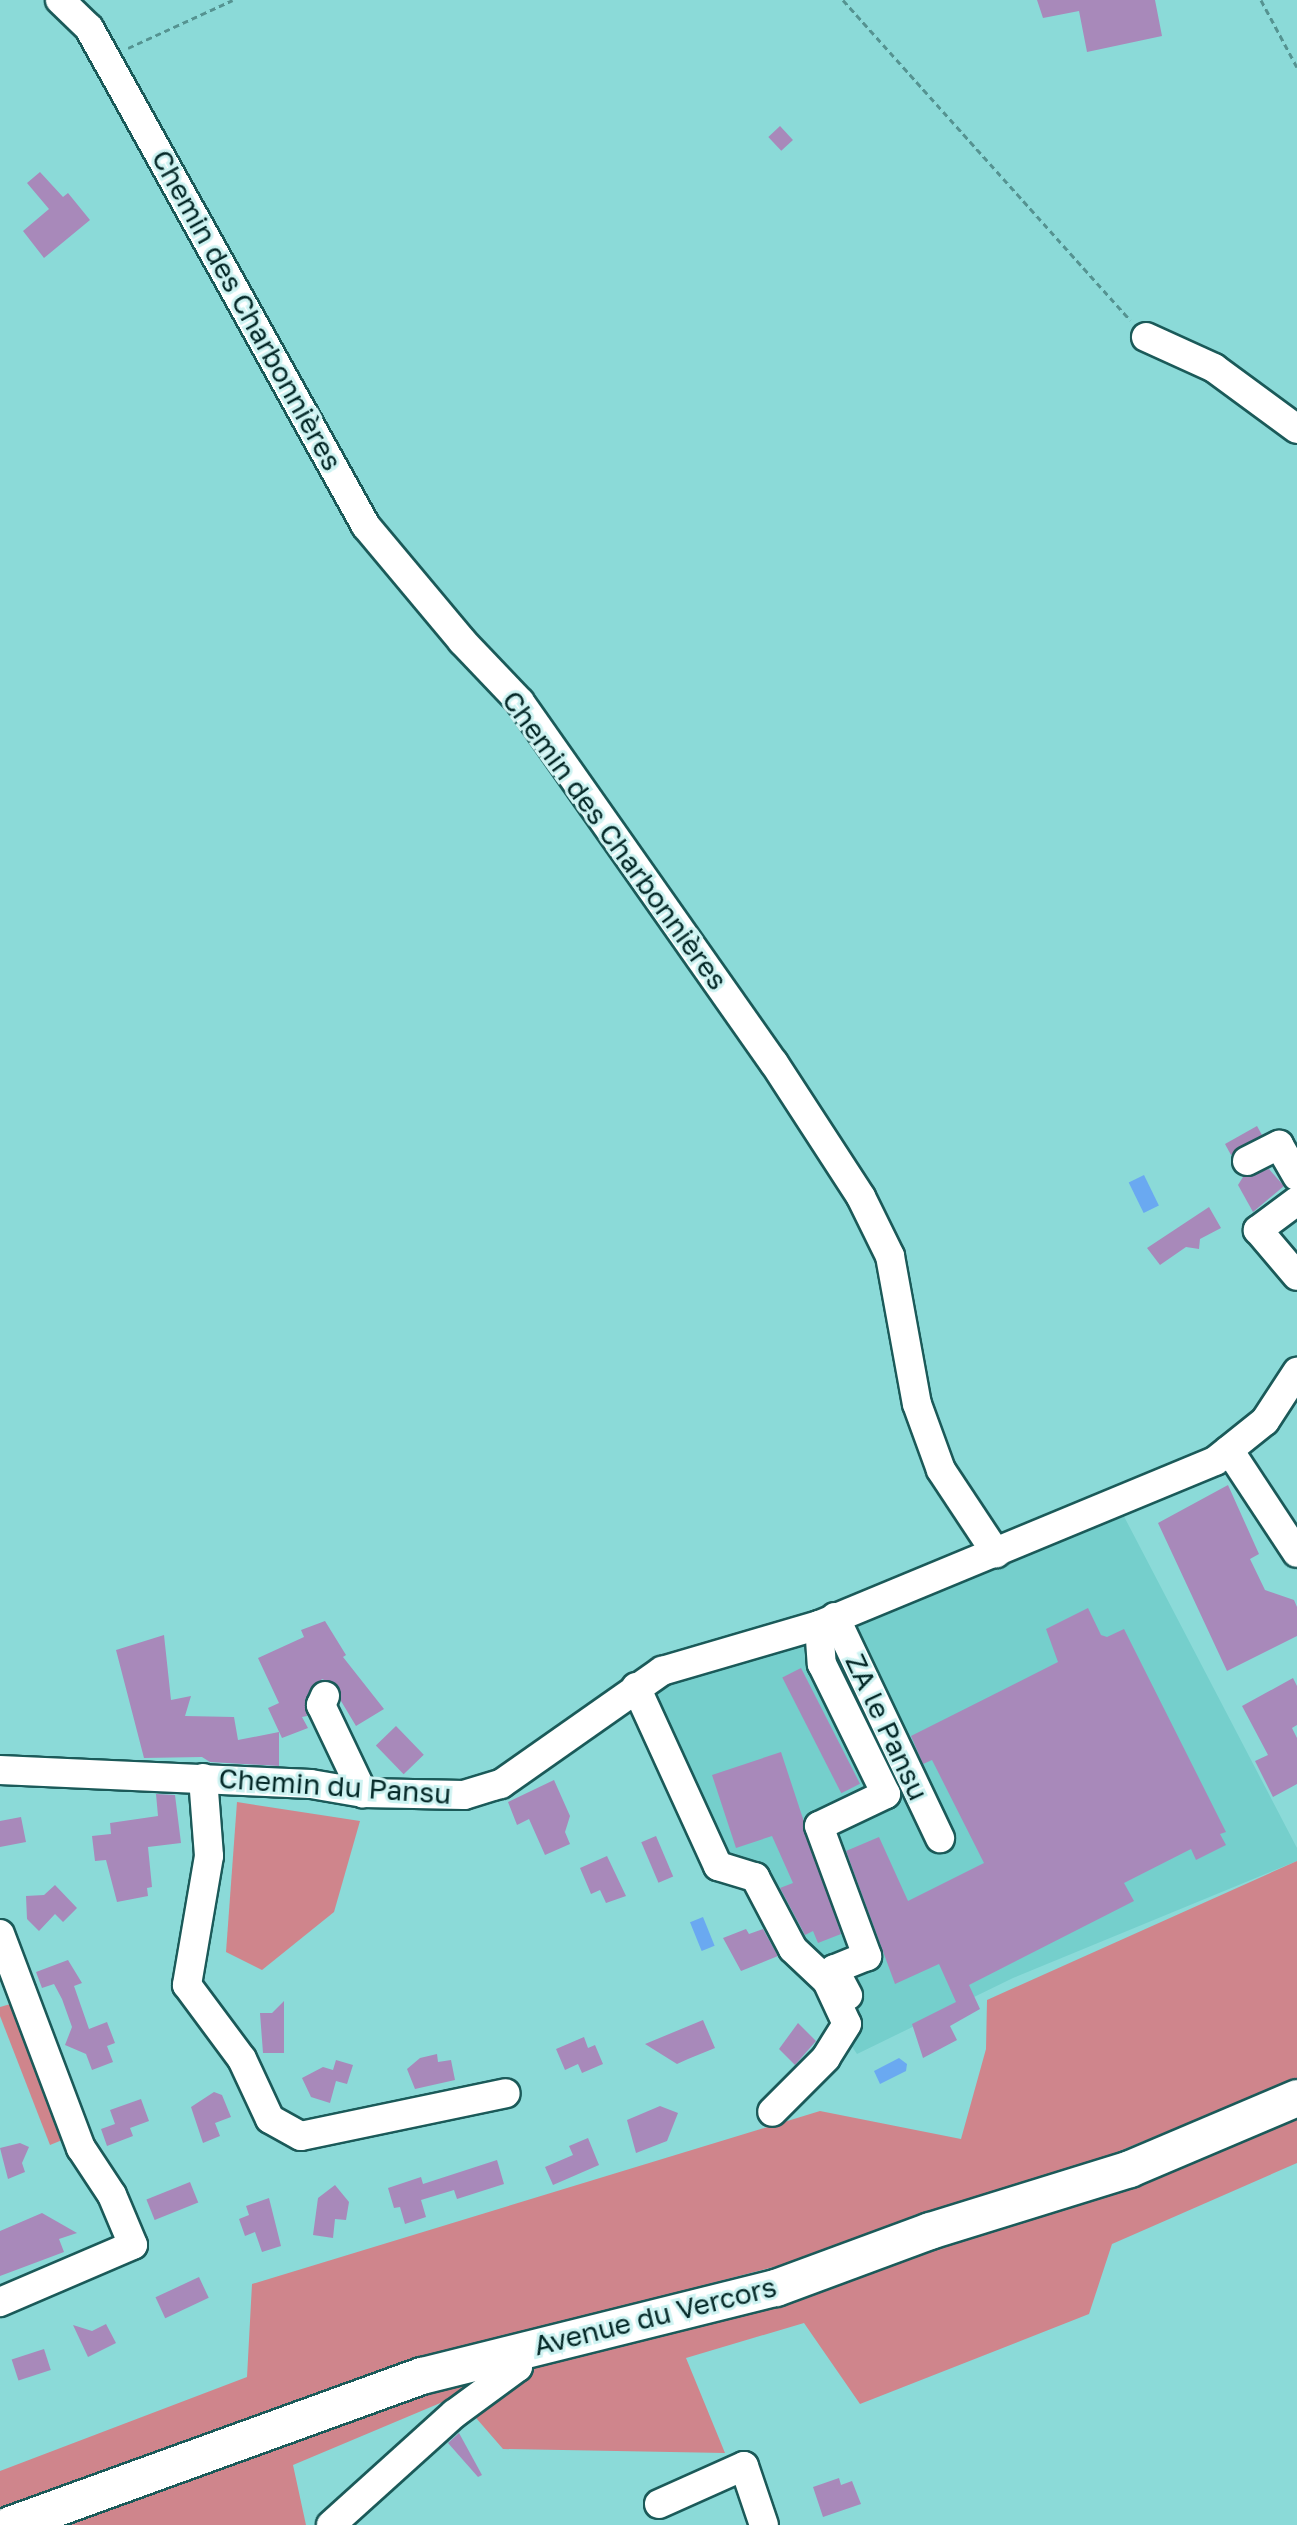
<!DOCTYPE html>
<html>
<head>
<meta charset="utf-8">
<style>
  body { margin:0 }
  #map { position:relative; width:1297px; height:2525px; overflow:hidden; background:#8bdad8; font-family:"Golos Text",sans-serif }
  div>[style] { position:absolute }
  [style*='--x'] { left:calc(var(--x)*1px); top:calc(var(--y)*1px); width:calc(var(--w)*1px); rotate:calc(var(--a)*1deg) }
  .built>* { inset:0; background:#75cfcc }
  .green>* { inset:0; background:#cf858c }
  .water>* { inset:0; background:#6aa9f1; transform-origin:0 0 }
  .building>* { inset:0; background:#a889ba; transform-origin:0 0 }
  .path>* { height:3px; margin-top:-1.5px; transform-origin:0; background:repeating-linear-gradient(90deg,#559391 0 6px,transparent 0 10px) }
  .roads { filter:drop-shadow(2px 0 #1b5a59) drop-shadow(-2px 0 #1b5a59) drop-shadow(0 2px #1b5a59) drop-shadow(0 -2px #1b5a59) }
  .minor>* { height:28px; margin:-14px; padding:0 14px; transform-origin:14px; border-radius:14px; background:#fff }
  .major>* { height:36px; margin:-18px; padding:0 18px; transform-origin:18px; border-radius:18px; background:#fff }
  span { translate:-50% -50%; white-space:nowrap; text-align:center; line-height:1.15; -webkit-text-stroke:6px #cef3f2; paint-order:stroke }
  .street-label { font-size:28px; color:#042827 }
</style>
</head>
<body>
<div id="map">
  <div class="built">
    <i style="clip-path:polygon(1117px 1503px,1297px 1848px,1297px 1861px,1013px 1978px,857px 2054px,725px 1859px,646px 1693px)"></i>
  </div>
  <div class="green">
    <i style="clip-path:polygon(237px 1802px,360px 1821px,334px 1912px,262px 1970px,226px 1952px)"></i>
    <i style="clip-path:polygon(1297px 1861px,1297px 2078px,1110px 2155px,789px 2263px,501px 2338px,0 2511px,0 2471px,247px 2377px,252px 2284px,820px 2111px,961px 2139px,986px 2049px,987px 2000px)"></i>
    <i style="clip-path:polygon(14px 2003px,67px 2138px,50px 2145px,0 2016px,0 2007px)"></i>
    <i style="clip-path:polygon(1297px 2112px,1297px 2163px,1112px 2244px,1089px 2314px,860px 2404px,804px 2323px,686px 2358px,725px 2453px,503px 2449px,457px 2396px,293px 2465px,306px 2525px,50px 2525px,461px 2380px)"></i>
  </div>
  <div class="water">
    <i style="left:1144px;top:1175px;width:34px;height:17px;rotate:64deg"></i>
    <i style="left:703px;top:1917px;width:31px;height:14px;rotate:68deg"></i>
    <i style="clip-path:polygon(899px 2058px,907px 2064px,906px 2071px,880px 2084px,874px 2071px)"></i>
  </div>
  <div class="building">
    <i style="clip-path:polygon(1037px 0,1155px 0,1162px 36px,1087px 52px,1079px 11px,1043px 18px)"></i>
    <i style="left:780px;top:126px;width:19px;height:16px;rotate:47deg"></i>
    <i style="clip-path:polygon(40px 172px,63px 197px,68px 193px,90px 220px,44px 258px,23px 231px,49px 209px,27px 183px)"></i>
    <i style="clip-path:polygon(1257px 1126px,1262px 1135px,1231px 1155px,1225px 1144px)"></i>
    <i style="clip-path:polygon(1269px 1169px,1284px 1186px,1253px 1212px,1238px 1185px,1243px 1177px)"></i>
    <i style="clip-path:polygon(1209px 1207px,1221px 1228px,1200px 1239px,1199px 1249px,1186px 1247px,1160px 1265px,1147px 1248px)"></i>
    <i style="clip-path:polygon(1228px 1485px,1259px 1554px,1250px 1559px,1265px 1590px,1294px 1600px,1297px 1607px,1297px 1636px,1227px 1671px,1158px 1523px)"></i>
    <i style="clip-path:polygon(1088px 1608px,1101px 1635px,1107px 1637px,1124px 1629px,1226px 1832px,1220px 1834px,1226px 1845px,1196px 1860px,1191px 1849px,1124px 1883px,1134px 1901px,969px 1985px,980px 2009px,950px 2026px,957px 2040px,923px 2058px,912px 2024px,956px 2002px,939px 1964px,895px 1984px,846px 1851px,879px 1837px,908px 1901px,984px 1863px,932px 1760px,923px 1764px,911px 1736px,1058px 1662px,1046px 1629px)"></i>
    <i style="clip-path:polygon(325px 1621px,346px 1655px,343px 1657px,384px 1709px,356px 1726px,341px 1701px,339px 1687px,322px 1679px,305px 1699px,307px 1716px,302px 1717px,308px 1728px,282px 1738px,268px 1708px,279px 1703px,258px 1658px,304px 1637px,301px 1630px)"></i>
    <i style="clip-path:polygon(164px 1635px,171px 1700px,191px 1696px,185px 1716px,234px 1717px,238px 1740px,279px 1732px,279px 1766px,210px 1762px,202px 1757px,144px 1758px,116px 1650px)"></i>
    <i style="left:801px;top:1668px;width:130px;height:21px;rotate:63deg"></i>
    <i style="clip-path:polygon(1293px 1678px,1297px 1686px,1297px 1725px,1292px 1728px,1297px 1738px,1297px 1784px,1273px 1797px,1255px 1761px,1268px 1755px,1242px 1706px)"></i>
    <i style="left:396px;top:1726px;width:40px;height:28px;rotate:46deg"></i>
    <i style="clip-path:polygon(781px 1752px,841px 1934px,818px 1943px,813px 1931px,805px 1935px,780px 1888px,793px 1883px,772px 1836px,736px 1848px,712px 1775px)"></i>
    <i style="clip-path:polygon(554px 1780px,570px 1816px,565px 1832px,570px 1844px,545px 1855px,529px 1819px,517px 1825px,508px 1802px)"></i>
    <i style="clip-path:polygon(156px 1794px,175px 1795px,181px 1843px,148px 1847px,152px 1887px,147px 1888px,148px 1896px,117px 1902px,106px 1860px,95px 1861px,92px 1836px,111px 1834px,110px 1823px,158px 1816px)"></i>
    <i style="clip-path:polygon(21px 1817px,26px 1842px,0 1847px,0 1821px)"></i>
    <i style="left:656px;top:1836px;width:44px;height:16px;rotate:67deg"></i>
    <i style="clip-path:polygon(607px 1856px,626px 1896px,606px 1903px,600px 1890px,591px 1894px,580px 1868px)"></i>
    <i style="clip-path:polygon(55px 1885px,77px 1908px,63px 1922px,55px 1914px,39px 1931px,27px 1919px,26px 1896px,44px 1895px)"></i>
    <i style="clip-path:polygon(746px 1929px,749px 1934px,763px 1929px,778px 1956px,741px 1971px,723px 1938px)"></i>
    <i style="clip-path:polygon(68px 1960px,82px 1983px,74px 1986px,89px 2029px,107px 2022px,115px 2043px,107px 2046px,113px 2062px,92px 2070px,86px 2054px,65px 2045px,72px 2027px,62px 1999px,54px 1984px,42px 1988px,36px 1972px)"></i>
    <i style="clip-path:polygon(284px 2001px,284px 2053px,263px 2053px,260px 2013px,272px 2013px)"></i>
    <i style="clip-path:polygon(703px 2020px,715px 2048px,688px 2059px,677px 2064px,645px 2044px)"></i>
    <i style="clip-path:polygon(798px 2023px,816px 2041px,795px 2065px,779px 2049px)"></i>
    <i style="clip-path:polygon(584px 2037px,588px 2048px,595px 2045px,603px 2064px,582px 2073px,578px 2064px,565px 2070px,556px 2049px)"></i>
    <i style="clip-path:polygon(437px 2054px,438px 2062px,451px 2060px,455px 2080px,415px 2089px,407px 2069px,420px 2058px)"></i>
    <i style="clip-path:polygon(336px 2060px,353px 2065px,347px 2084px,336px 2081px,330px 2103px,311px 2097px,302px 2078px,323px 2067px,333px 2070px)"></i>
    <i style="clip-path:polygon(214px 2092px,222px 2095px,231px 2117px,215px 2123px,220px 2136px,203px 2143px,191px 2107px)"></i>
    <i style="clip-path:polygon(141px 2099px,149px 2121px,130px 2128px,133px 2136px,107px 2146px,101px 2129px,115px 2124px,110px 2110px)"></i>
    <i style="clip-path:polygon(660px 2106px,678px 2113px,667px 2141px,636px 2153px,627px 2120px)"></i>
    <i style="clip-path:polygon(588px 2138px,599px 2165px,553px 2185px,545px 2167px,573px 2155px,569px 2146px)"></i>
    <i style="clip-path:polygon(20px 2143px,29px 2147px,22px 2163px,25px 2172px,8px 2179px,0 2148px)"></i>
    <i style="clip-path:polygon(497px 2160px,504px 2184px,457px 2199px,454px 2190px,421px 2200px,426px 2217px,405px 2224px,400px 2207px,394px 2208px,388px 2188px,421px 2177px,423px 2184px)"></i>
    <i style="left:190px;top:2182px;width:22px;height:47px;rotate:68deg"></i>
    <i style="clip-path:polygon(335px 2185px,349px 2202px,346px 2220px,335px 2219px,333px 2238px,313px 2235px,318px 2198px)"></i>
    <i style="clip-path:polygon(269px 2198px,281px 2246px,262px 2252px,255px 2232px,245px 2236px,239px 2219px,249px 2215px,246px 2206px)"></i>
    <i style="clip-path:polygon(42px 2213px,77px 2233px,59px 2239px,64px 2252px,0 2276px,0 2231px)"></i>
    <i style="left:199px;top:2277px;width:23px;height:48px;rotate:65deg"></i>
    <i style="clip-path:polygon(106px 2324px,116px 2343px,88px 2357px,73px 2325px,92px 2331px)"></i>
    <i style="left:44px;top:2349px;width:22px;height:34px;rotate:72deg"></i>
    <i style="clip-path:polygon(459px 2433px,482px 2475px,478px 2477px,448px 2443px)"></i>
    <i style="clip-path:polygon(839px 2478px,841px 2485px,852px 2481px,861px 2504px,823px 2517px,813px 2487px)"></i>
  </div>
  <div class="path">
    <i style="--x:843;--y:0;--w:430;--a:48.1"></i>
    <i style="--x:1261;--y:0;--w:76;--a:61.8"></i>
    <i style="--x:128;--y:48;--w:115;--a:-24.6"></i>
  </div>
  <div class="roads">
    <div class="minor">
      <i style="--x:60;--y:0;--w:40;--a:44"></i>
      <i style="--x:89;--y:28;--w:570;--a:60.92"></i>
      <i style="--x:366;--y:526;--w:150;--a:50.1"></i>
      <i style="--x:462;--y:641;--w:84;--a:46.4"></i>
      <i style="--x:520;--y:702;--w:441;--a:54.9"></i>
      <i style="--x:774;--y:1063;--w:160;--a:57"></i>
      <i style="--x:861;--y:1197;--w:66;--a:63.8"></i>
      <i style="--x:890;--y:1256;--w:150;--a:79.7"></i>
      <i style="--x:917;--y:1404;--w:70;--a:70"></i>
      <i style="--x:941;--y:1470;--w:100;--a:56.5"></i>
      <i style="--x:1146;--y:337;--w:75;--a:24.5"></i>
      <i style="--x:1214;--y:368;--w:103;--a:36.3"></i>
      <i style="--x:1247;--y:1161;--w:36;--a:-27"></i>
      <i style="--x:1279;--y:1145;--w:36;--a:60"></i>
      <i style="--x:1297;--y:1201;--w:49;--a:143.4"></i>
      <i style="--x:1258;--y:1230;--w:60;--a:49.7"></i>
      <i style="--x:1229;--y:1450;--w:123;--a:56.6"></i>
      <i style="--x:835;--y:1617;--w:245;--a:64.6"></i>
      <i style="--x:819;--y:1625;--w:39;--a:86"></i>
      <i style="--x:822;--y:1664;--w:145;--a:63.8"></i>
      <i style="--x:886;--y:1794;--w:74;--a:154.5"></i>
      <i style="--x:819;--y:1826;--w:139;--a:69.7"></i>
      <i style="--x:867;--y:1956;--w:35;--a:158"></i>
      <i style="--x:834;--y:1969;--w:30;--a:62"></i>
      <i style="--x:636;--y:1687;--w:197;--a:65.4"></i>
      <i style="--x:718;--y:1866;--w:39;--a:17"></i>
      <i style="--x:755;--y:1877;--w:81;--a:62.2"></i>
      <i style="--x:793;--y:1949;--w:47;--a:43.3"></i>
      <i style="--x:827;--y:1981;--w:47;--a:65.1"></i>
      <i style="--x:847;--y:2024;--w:40;--a:122"></i>
      <i style="--x:826;--y:2058;--w:76;--a:135"></i>
      <i style="--x:325;--y:1696;--w:10;--a:114"></i>
      <i style="--x:321;--y:1705;--w:98;--a:64.5"></i>
      <i style="--x:0;--y:1770;--w:311;--a:2.6"></i>
      <i style="--x:311;--y:1784;--w:53;--a:9.8"></i>
      <i style="--x:363;--y:1793;--w:101;--a:1.1"></i>
      <i style="--x:464;--y:1795;--w:39;--a:-17"></i>
      <i style="--x:501;--y:1784;--w:197;--a:-35.1"></i>
      <i style="--x:662;--y:1671;--w:164;--a:-16.3"></i>
      <i style="--x:819;--y:1625;--w:429;--a:-22.5"></i>
      <i style="--x:1215;--y:1461;--w:64;--a:-38.7"></i>
      <i style="--x:1265;--y:1421;--w:59;--a:-56.9"></i>
      <i style="--x:203;--y:1778;--w:78;--a:85.6"></i>
      <i style="--x:209;--y:1856;--w:131;--a:99.7"></i>
      <i style="--x:187;--y:1985;--w:92;--a:53.4"></i>
      <i style="--x:242;--y:2059;--w:66;--a:65"></i>
      <i style="--x:270;--y:2119;--w:35;--a:29"></i>
      <i style="--x:301;--y:2136;--w:209;--a:-11.8"></i>
      <i style="--x:0;--y:1934;--w:229;--a:69.3"></i>
      <i style="--x:81;--y:2148;--w:56;--a:56.6"></i>
      <i style="--x:112;--y:2195;--w:54;--a:67.2"></i>
      <i style="--x:133;--y:2245;--w:145;--a:156.8"></i>
      <i style="--x:659;--y:2504;--w:93;--a:-24.1"></i>
      <i style="--x:744;--y:2466;--w:62;--a:71.3"></i>
      <i style="--x:331;--y:2525;--w:166;--a:-42.1"></i>
      <i style="--x:454;--y:2414;--w:79;--a:-36.3"></i>
      <i style="--x:518;--y:2367;--w:17;--a:-90"></i>
    </div>
    <div class="major">
      <i style="--x:10;--y:2525;--w:438;--a:-19.9"></i>
      <i style="--x:422;--y:2376;--w:365;--a:-14"></i>
      <i style="--x:776;--y:2288;--w:164;--a:-20.3"></i>
      <i style="--x:930;--y:2231;--w:209;--a:-17.2"></i>
      <i style="--x:1130;--y:2169;--w:181;--a:-23"></i>
    </div>
  </div>
  <div class="street-label">
    <span style="left:247px;top:310px;rotate:61deg">Chemin des Charbonnières</span>
    <span style="left:615px;top:840px;rotate:54deg">Chemin des Charbonnières</span>
    <span style="left:887px;top:1727px;rotate:65deg">ZA le Pansu</span>
    <span style="left:335px;top:1786px;rotate:4deg">Chemin du Pansu</span>
    <span style="left:655px;top:2316px;rotate:-14deg">Avenue du Vercors</span>
  </div>
</div>
</body>
</html>
